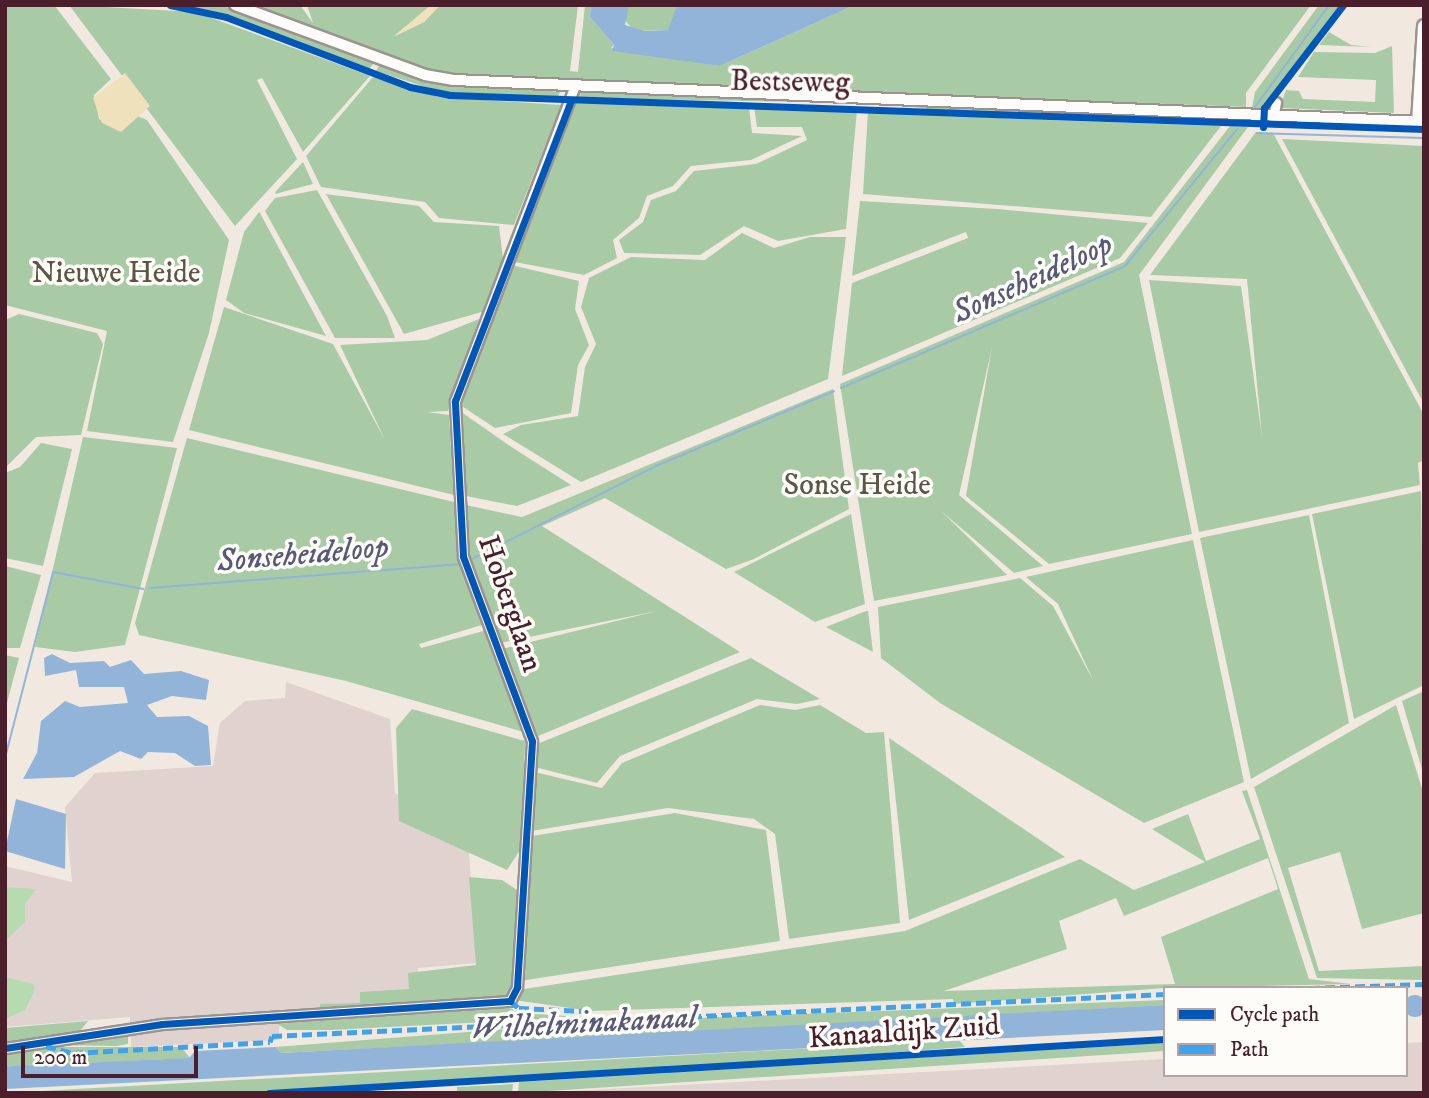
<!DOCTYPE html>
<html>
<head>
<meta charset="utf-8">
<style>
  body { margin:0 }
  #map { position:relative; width:1429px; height:1098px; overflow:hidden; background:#f1e9df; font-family:"IM FELL DW Pica",serif }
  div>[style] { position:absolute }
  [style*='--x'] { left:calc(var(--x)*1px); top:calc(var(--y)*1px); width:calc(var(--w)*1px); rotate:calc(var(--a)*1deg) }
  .industrial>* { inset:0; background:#e0d2ce }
  .green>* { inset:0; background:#b7dbb1 }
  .forest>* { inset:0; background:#a8cba6 }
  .sand>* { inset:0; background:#efe1bb }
  .water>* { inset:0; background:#92b4d9 }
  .round { border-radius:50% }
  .stream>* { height:2px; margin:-1px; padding:0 1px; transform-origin:1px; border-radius:1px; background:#92b4d9 }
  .roads { filter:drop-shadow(2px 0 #9c928e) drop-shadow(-2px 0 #9c928e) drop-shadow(0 2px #9c928e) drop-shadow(0 -2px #9c928e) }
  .minor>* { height:9px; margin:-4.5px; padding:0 4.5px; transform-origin:4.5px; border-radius:4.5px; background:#fdfcfa }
  .major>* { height:10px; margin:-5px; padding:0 5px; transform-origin:5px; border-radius:5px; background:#fdfcfa }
  .highway>* { height:12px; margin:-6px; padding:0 6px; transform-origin:6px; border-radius:6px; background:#fdfcfa }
  .quiet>* { height:5px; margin-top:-2.5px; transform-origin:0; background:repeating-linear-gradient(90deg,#40a2eb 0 10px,transparent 0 15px) }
  .cycleway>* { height:7px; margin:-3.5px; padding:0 3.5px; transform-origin:3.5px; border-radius:3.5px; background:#0057b8 }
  span { translate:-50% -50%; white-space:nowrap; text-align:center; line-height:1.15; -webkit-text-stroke:7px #fdfcf7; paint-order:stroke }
  .street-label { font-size:30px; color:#4a1f2b }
  .park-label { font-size:30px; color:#5c5448 }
  .water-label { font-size:32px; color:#585878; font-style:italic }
  .frame { position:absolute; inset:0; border:7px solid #4a1f2b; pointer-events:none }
  .legend { position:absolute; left:1163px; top:986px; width:245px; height:91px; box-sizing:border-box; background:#fdfcf7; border:2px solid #b5a4a5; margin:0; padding:9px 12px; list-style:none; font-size:21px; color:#4a1f2b }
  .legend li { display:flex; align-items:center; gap:14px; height:35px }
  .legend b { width:35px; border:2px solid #b5a4a5 }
  .scale { position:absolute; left:21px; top:1046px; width:177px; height:32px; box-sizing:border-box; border:4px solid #4a1f2b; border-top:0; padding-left:9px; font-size:21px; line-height:24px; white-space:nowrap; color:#4a1f2b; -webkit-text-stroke:5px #fdfcf7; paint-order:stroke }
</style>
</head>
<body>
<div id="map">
  <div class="industrial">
    <i style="clip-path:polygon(286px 682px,390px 719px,395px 793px,468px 841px,478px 963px,418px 968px,419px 1004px,281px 1010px,278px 1040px,131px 1047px,130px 1017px,5px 1027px,5px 866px,72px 882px,65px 807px,95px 773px,213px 766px,220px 723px,245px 701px,285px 698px)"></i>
    <i style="clip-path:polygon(1424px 1042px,1424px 1093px,533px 1093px,1165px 1059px,1165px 1075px,1406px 1075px,1406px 1043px)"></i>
  </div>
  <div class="green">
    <i style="clip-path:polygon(5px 887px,36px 889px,25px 904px,25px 922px,5px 941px)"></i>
    <i style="clip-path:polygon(5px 977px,34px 984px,35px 989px,25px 1010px,5px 1019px)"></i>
  </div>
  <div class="forest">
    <i style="clip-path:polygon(5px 5px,54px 5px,111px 79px,94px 95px,99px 119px,119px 131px,135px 115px,147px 120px,229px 240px,209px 333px,173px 442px,87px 431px,107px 331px,5px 305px)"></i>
    <i style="clip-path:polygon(69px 5px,195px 12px,370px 76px,303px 152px,262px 78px,257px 80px,297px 159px,235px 226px)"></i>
    <i style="clip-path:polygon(179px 5px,221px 5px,375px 62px,369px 69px,238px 19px)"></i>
    <i style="clip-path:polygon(245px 5px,300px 5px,313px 23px,307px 5px,431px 5px,395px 36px,424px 22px,440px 5px,578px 5px,570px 71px,578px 72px,585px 5px,591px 5px,590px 17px,614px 45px,611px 48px,720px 66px,855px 5px,1311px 5px,1246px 93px,1246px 107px,477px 78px,431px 72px)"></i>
    <i style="clip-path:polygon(629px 5px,677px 5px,677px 17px,668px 30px,634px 31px,623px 18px)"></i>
    <i style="clip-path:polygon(1319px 5px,1340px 5px,1262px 108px,1252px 108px,1255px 92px)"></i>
    <i style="clip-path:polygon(1329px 32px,1351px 45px,1372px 47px,1319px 45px)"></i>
    <i style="clip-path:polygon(1392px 46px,1394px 113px,1280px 108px,1286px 90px,1299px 91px,1303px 99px,1375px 102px,1376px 80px,1298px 77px,1314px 52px,1375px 53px)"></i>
    <i style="clip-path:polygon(380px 64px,402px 72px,560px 92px,557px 98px,441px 92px,376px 71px)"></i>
    <i style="clip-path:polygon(373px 77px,438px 97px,561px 105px,514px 225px,439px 218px,425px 202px,321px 187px,306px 156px)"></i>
    <i style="clip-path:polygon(583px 90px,858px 99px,858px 103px,578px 98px)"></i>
    <i style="clip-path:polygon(871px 102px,1247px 119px,955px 112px)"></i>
    <i style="clip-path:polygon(574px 103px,749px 107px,752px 133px,802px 136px,751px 160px,691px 166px,673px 186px,647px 196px,639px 218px,613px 240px,617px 258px,584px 275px,509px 261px)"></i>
    <i style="clip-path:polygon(754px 107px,857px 110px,846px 229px,778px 241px,744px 226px,700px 255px,624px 253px,619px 240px,643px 222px,651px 200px,676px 191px,694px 171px,756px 164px,807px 140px,802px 127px,757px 127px)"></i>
    <i style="clip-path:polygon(868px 111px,1044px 120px,1221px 126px,1151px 217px,863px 194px)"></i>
    <i style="clip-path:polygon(1230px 126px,1248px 127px,1139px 275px,1192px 534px,1049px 564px,966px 496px,992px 347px,959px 495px,1043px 566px,1014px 573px,941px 511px,1007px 575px,874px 601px,840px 384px,1124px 262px)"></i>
    <i style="clip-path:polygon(1256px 132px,1273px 133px,1424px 415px,1424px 460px,1418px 463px,1420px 485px,1199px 532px,1149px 280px,1241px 286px,1262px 437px,1247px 279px,1150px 275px)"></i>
    <i style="clip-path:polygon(1282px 139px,1424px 146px,1424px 404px,1387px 335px)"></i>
    <i style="clip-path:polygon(303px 162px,313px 184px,275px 194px,276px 191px)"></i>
    <i style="clip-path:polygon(317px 190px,387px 316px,395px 338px,335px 338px,265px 211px,275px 198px)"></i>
    <i style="clip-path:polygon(326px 194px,419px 206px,434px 222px,499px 226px,503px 259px,482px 312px,404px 334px)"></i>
    <i style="clip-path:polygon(860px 201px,997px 209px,1148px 223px,1120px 258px,842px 376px,852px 283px,968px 238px,966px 232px,852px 276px)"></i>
    <i style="clip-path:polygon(259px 212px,260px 213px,326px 336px,244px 313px,226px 300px,244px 232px)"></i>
    <i style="clip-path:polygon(742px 233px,774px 248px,810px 237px,846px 237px,828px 379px,581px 482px,503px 434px,521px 425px,578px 416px,585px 367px,596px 344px,581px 307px,589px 278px,631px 257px,705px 260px)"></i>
    <i style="clip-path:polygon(507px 264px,579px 281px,575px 309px,589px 345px,578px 365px,571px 413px,495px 428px,457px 403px)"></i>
    <i style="clip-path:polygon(224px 307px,333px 344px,385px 440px,340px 345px,427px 340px,479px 319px,448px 411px,427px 412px,449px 415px,454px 495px,189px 430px)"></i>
    <i style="clip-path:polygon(19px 314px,97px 333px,103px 344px,81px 435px,36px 437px,5px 468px,5px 320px)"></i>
    <i style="clip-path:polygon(833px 389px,849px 509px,754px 559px,726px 569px,605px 498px,542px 526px,740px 652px,531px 739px,502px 649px,657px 611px,500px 643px,467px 558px,461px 504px,522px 517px)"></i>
    <i style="clip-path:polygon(457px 409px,513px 448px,571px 485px,517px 506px,461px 495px)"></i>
    <i style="clip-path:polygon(83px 437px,177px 448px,125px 645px,75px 652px,35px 647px)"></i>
    <i style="clip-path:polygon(187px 438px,454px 502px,458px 554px,485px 624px,419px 644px,421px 648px,487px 630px,524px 732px,346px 681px,139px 635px,135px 623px)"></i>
    <i style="clip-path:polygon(41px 443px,72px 449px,43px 566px,5px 558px,5px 473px,20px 467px)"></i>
    <i style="clip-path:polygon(1421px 491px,1424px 685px,1354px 719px,1312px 514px)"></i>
    <i style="clip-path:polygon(851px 514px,865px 604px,815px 622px,734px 572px)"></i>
    <i style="clip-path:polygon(1309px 515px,1349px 723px,1251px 779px,1200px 538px)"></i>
    <i style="clip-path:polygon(1193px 540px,1244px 782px,1144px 823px,940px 703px,881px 658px,878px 607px,1020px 578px,1053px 606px,1093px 680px,1058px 604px,1026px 577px)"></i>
    <i style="clip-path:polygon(5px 566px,41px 575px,20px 648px,5px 648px)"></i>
    <i style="clip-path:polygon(868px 611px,873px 652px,826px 627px,866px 611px)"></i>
    <i style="clip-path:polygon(5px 655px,19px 658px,5px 710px)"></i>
    <i style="clip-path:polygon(751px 658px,820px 699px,797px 704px,757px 699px,620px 756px,597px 783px,531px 766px,532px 746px)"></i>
    <i style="clip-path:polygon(1424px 691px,1424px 776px,1402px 701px)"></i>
    <i style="clip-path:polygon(760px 705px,795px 710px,820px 705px,866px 733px,884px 732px,900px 923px,789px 939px,775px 834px,754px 819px,668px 808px,526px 832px,530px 771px,602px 788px,622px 763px)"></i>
    <i style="clip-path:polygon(1396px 705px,1424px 795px,1424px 913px,1362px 929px,1340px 852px,1288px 868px,1319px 971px,1424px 966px,1424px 980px,1317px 978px,1254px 787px)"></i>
    <i style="clip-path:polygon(412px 709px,525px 741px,522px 847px,507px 870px,399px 821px,396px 728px)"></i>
    <i style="clip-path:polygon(889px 738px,1065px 857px,909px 920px)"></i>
    <i style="clip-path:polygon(evenodd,1247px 790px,1309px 979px,1351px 984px,1165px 988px,954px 1004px,953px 999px,591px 1011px,514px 1000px,524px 989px,905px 931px,1080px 859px,1134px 890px,1205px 862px,1152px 829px,1188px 814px,1206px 861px,1260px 839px,1242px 791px,1247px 790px,1268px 858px,1278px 889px,1161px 937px,1175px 984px,944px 991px,1067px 949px,1059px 921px,1116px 898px,1124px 916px,1268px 858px)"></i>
    <i style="clip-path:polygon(675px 813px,766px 830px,780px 941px,520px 981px,526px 837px)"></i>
    <i style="clip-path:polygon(469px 877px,502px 880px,517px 890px,511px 995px,503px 1001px,320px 1011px,320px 1004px,360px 1003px,360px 992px,409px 989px,408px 973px,476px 965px)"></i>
    <i style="clip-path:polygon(1165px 1000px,1165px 1005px,774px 1028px,280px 1053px,275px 1047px,596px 1022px)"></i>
    <i style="clip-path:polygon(507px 1006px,518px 1013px,584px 1017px,331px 1030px,287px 1030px,276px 1023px)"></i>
    <i style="clip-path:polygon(88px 1021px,81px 1030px,5px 1046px,5px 1028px)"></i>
    <i style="clip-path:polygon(155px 1028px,155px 1033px,128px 1034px,128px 1044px,117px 1046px,50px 1045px)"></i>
    <i style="clip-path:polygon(959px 1040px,965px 1047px,651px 1071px,260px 1093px,5px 1093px)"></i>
    <i style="clip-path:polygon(1165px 1043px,1165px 1051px,518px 1093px,519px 1082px)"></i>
    <i style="clip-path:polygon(38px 1047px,181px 1047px,190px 1058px,5px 1067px,5px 1053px)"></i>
    <i style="clip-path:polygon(513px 1084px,512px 1093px,457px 1093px,457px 1087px)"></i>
  </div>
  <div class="sand">
    <i style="clip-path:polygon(431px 5px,440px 5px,424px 22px,394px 36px)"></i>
    <i style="clip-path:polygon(125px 73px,150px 106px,121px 132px,102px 123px,93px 98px)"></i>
  </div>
  <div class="water">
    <i style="clip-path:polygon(591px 5px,629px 5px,625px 25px,644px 31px,668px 30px,677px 5px,855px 5px,720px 66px,612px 51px,614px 45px,590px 17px)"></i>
    <i style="clip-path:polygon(52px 654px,70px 663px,104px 661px,110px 667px,131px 660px,144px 674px,181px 671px,209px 680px,206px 700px,172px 696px,147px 705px,157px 717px,189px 716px,208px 726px,211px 765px,195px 766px,175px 753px,148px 752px,141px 759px,120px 751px,74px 777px,23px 779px,37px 753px,41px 721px,65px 701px,80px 707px,128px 703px,124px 687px,79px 687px,76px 670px,45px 676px,44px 658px)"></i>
    <i style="clip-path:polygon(16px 799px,66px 814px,65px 869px,5px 851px)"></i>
    <i class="round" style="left:1404px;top:995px;width:22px;height:22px"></i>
    <i style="clip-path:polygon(1165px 1005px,1165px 1030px,5px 1089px,5px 1067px,14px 1066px,189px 1058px,195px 1051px,275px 1047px,281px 1053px)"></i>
  </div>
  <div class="stream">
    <i style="--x:1255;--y:107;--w:126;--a:-54"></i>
    <i style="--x:1257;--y:133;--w:167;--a:1.7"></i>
    <i style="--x:841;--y:388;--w:309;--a:-23.2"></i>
    <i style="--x:1125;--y:266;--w:177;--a:-50.7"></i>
    <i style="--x:470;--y:560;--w:208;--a:-26.8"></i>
    <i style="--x:656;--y:466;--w:193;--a:-22.8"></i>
    <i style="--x:150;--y:588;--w:310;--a:-4.4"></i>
    <i style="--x:5;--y:758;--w:192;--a:-75.5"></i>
    <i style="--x:53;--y:572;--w:92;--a:10.7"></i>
  </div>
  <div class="roads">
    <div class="minor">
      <i style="--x:1273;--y:118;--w:16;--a:-79"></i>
      <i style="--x:5;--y:1048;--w:159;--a:-8.7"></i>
      <i style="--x:162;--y:1024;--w:349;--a:-3.8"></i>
      <i style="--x:510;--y:1001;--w:16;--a:-63"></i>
      <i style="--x:517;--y:987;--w:246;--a:-86.5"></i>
      <i style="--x:532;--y:741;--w:197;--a:-110.5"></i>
      <i style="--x:463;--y:556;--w:155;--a:-93"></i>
      <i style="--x:455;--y:401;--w:338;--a:-69.2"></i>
    </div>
    <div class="major">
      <i style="--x:235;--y:5;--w:202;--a:20.2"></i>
      <i style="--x:425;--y:75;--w:29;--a:10"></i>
      <i style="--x:454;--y:80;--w:971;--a:2.48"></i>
    </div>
    <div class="highway">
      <i style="--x:1418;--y:122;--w:96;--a:-86.4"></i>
    </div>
  </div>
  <div class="quiet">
    <i style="--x:1310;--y:988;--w:114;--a:-2"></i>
    <i style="--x:510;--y:1001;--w:11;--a:38"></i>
    <i style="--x:519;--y:1008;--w:65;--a:2.6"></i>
    <i style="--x:584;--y:1011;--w:16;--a:43"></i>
    <i style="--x:46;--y:1046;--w:28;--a:15"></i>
    <i style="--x:73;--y:1053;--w:197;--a:-3.2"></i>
    <i style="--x:270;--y:1042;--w:6;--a:-72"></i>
    <i style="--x:272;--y:1036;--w:894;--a:-2.69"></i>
  </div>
  <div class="cycleway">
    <i style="--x:170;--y:5;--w:57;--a:12.1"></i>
    <i style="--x:226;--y:17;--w:197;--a:20.8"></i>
    <i style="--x:410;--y:87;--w:41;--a:11.3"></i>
    <i style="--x:450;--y:95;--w:975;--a:2"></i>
    <i style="--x:1263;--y:127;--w:19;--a:-87"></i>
    <i style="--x:1264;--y:108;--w:130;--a:-52.5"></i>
    <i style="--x:5;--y:1048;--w:159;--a:-8.7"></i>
    <i style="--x:162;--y:1024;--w:349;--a:-3.8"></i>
    <i style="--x:510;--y:1001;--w:16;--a:-63"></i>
    <i style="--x:517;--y:987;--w:246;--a:-86.5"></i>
    <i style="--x:532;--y:741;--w:197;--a:-110.5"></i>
    <i style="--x:463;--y:556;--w:155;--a:-93"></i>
    <i style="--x:455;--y:401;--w:322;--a:-68.9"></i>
    <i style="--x:269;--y:1093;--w:898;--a:-3.45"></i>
  </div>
  <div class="street-label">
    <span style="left:790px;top:83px;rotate:1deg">Bestseweg</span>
    <span style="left:509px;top:604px;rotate:71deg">Hoberglaan</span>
    <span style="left:904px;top:1033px;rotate:-4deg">Kanaaldijk Zuid</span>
  </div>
  <div class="park-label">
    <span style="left:116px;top:274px">Nieuwe Heide</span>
    <span style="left:857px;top:486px">Sonse Heide</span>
  </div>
  <div class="water-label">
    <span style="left:1033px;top:279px;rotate:-25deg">Sonseheideloop</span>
    <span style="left:303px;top:555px;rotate:-5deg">Sonseheideloop</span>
    <span style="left:584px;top:1024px;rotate:-3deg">Wilhelminakanaal</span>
  </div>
  <div class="frame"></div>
  <ul class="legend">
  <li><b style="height:9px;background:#0057b8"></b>Cycle path</li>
  <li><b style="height:9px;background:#40a2eb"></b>Path</li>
  </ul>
  <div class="scale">200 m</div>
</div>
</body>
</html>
